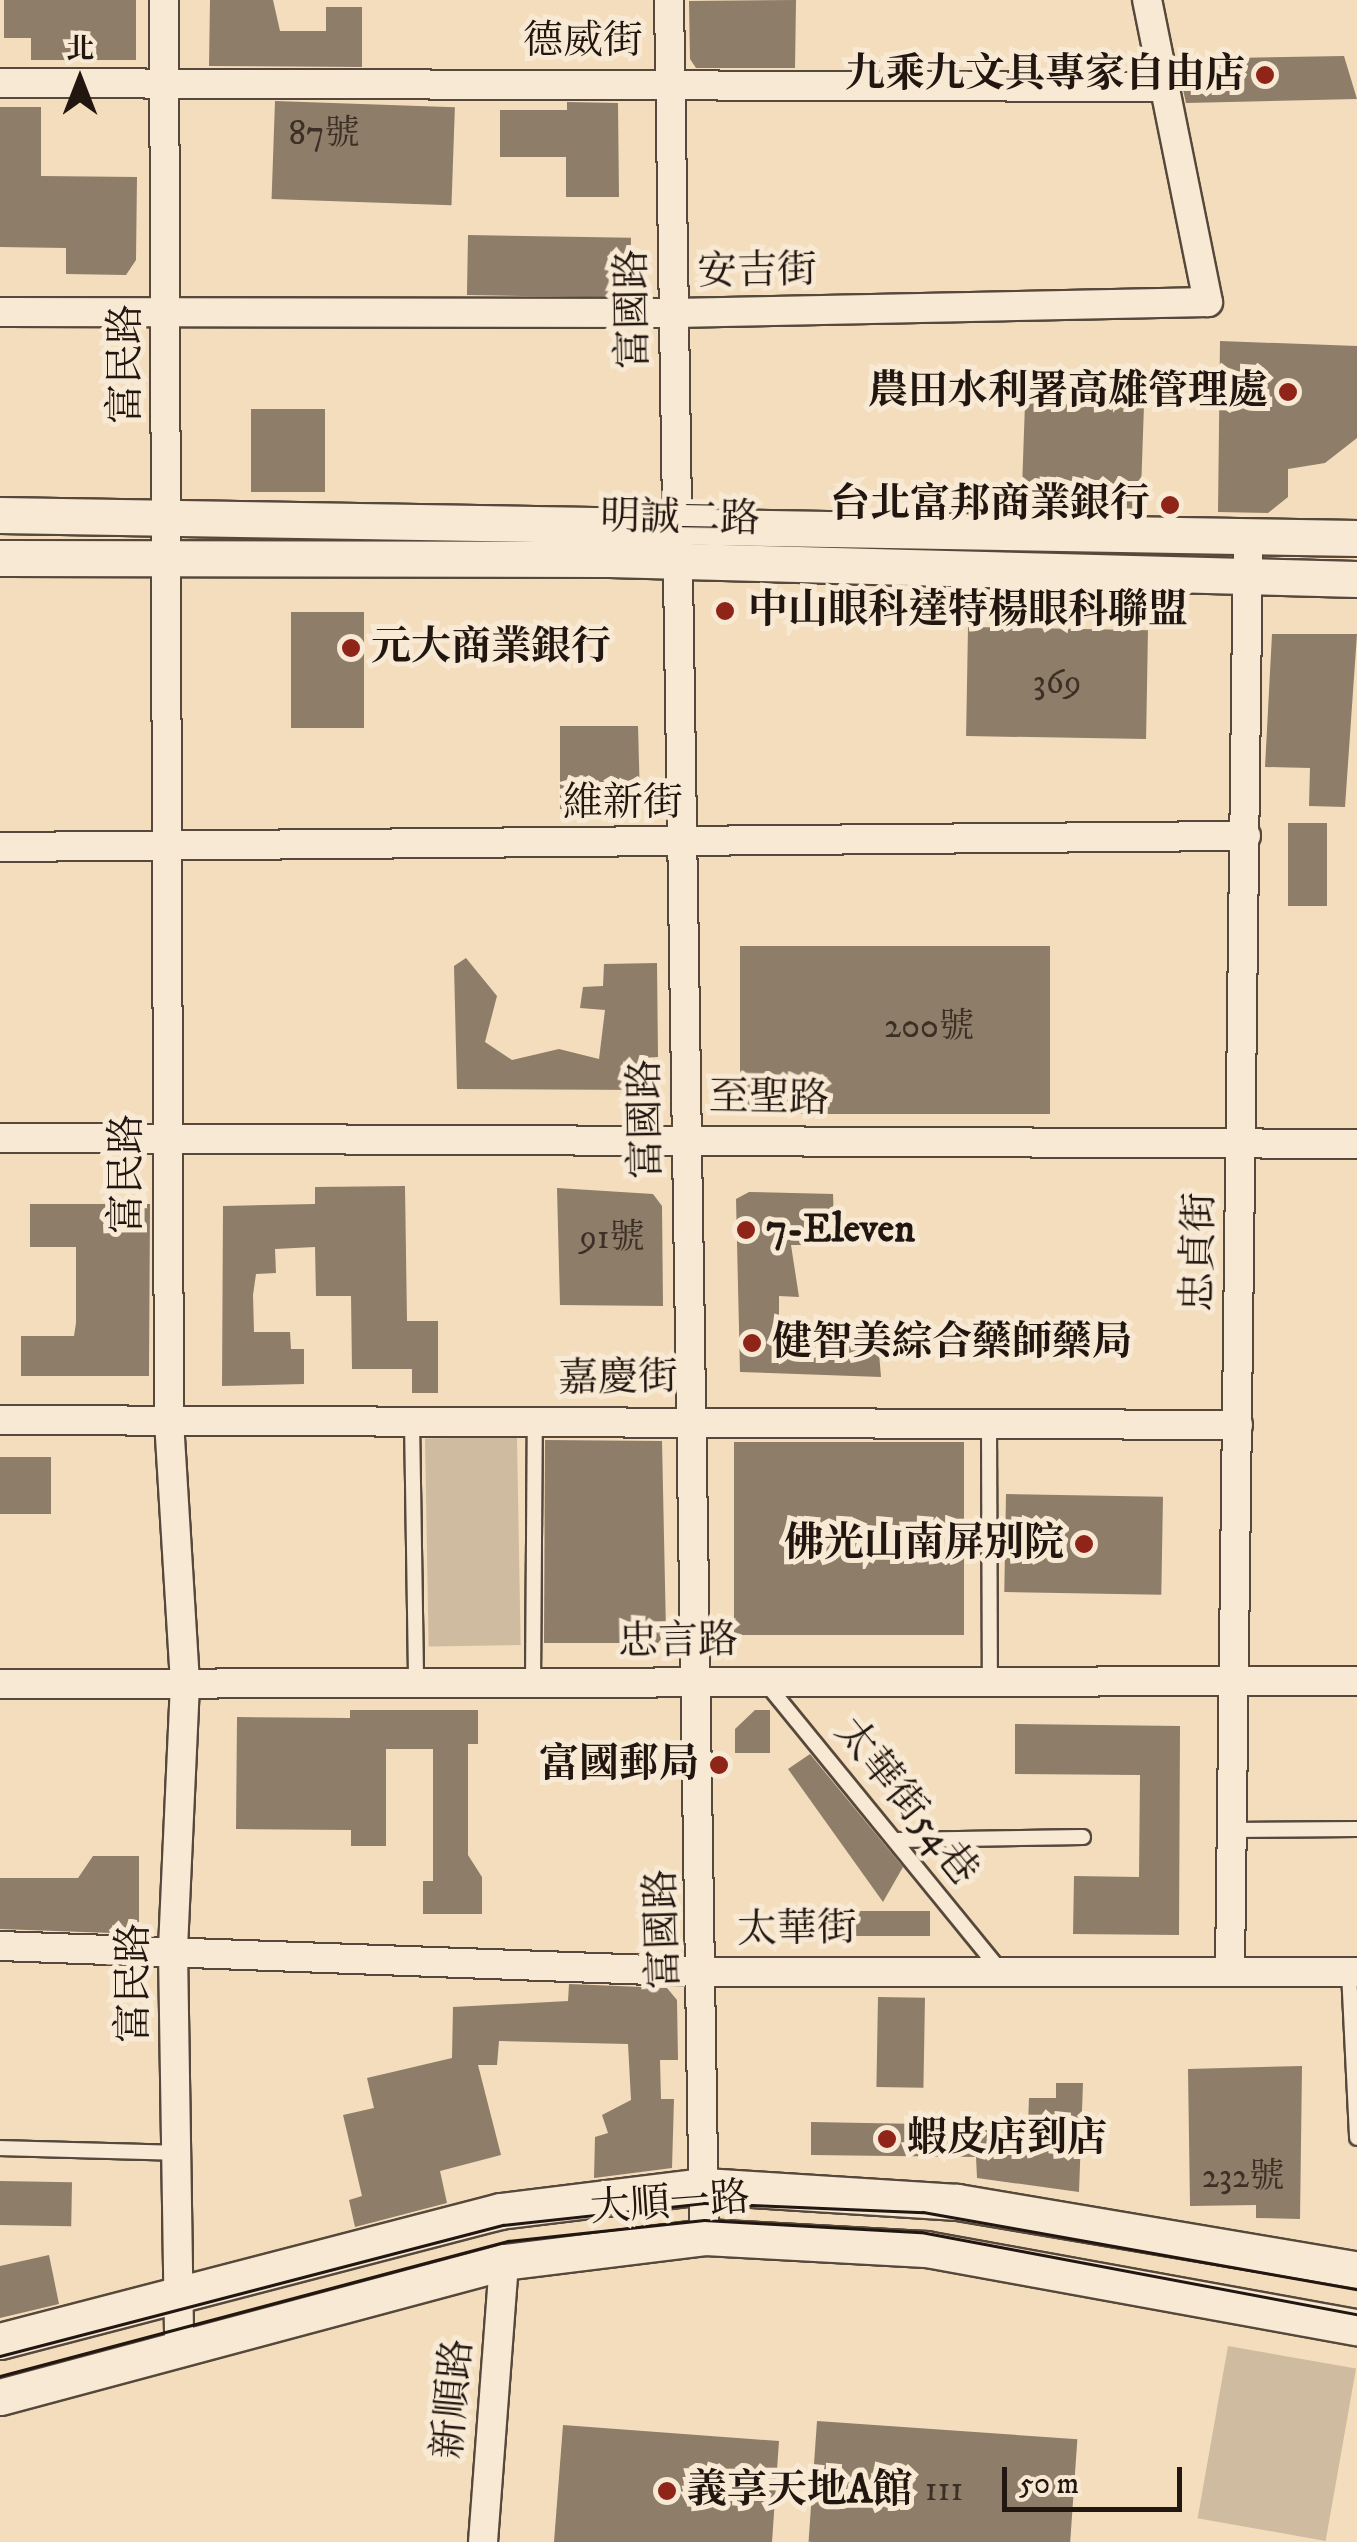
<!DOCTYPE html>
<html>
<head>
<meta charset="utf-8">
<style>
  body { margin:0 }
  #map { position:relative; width:1357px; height:2542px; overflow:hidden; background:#f3ddbc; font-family:"IM FELL DW Pica","Noto Serif TC",serif }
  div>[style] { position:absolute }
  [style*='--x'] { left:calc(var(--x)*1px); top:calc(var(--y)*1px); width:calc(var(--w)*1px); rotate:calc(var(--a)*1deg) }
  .green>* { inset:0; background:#cfbb9f; transform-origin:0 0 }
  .building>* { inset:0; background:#8e7d69; transform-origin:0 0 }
  .roads { filter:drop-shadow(2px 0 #56483b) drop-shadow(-2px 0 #56483b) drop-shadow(0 2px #56483b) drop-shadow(0 -2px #56483b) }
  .service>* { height:14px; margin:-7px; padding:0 7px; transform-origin:7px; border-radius:7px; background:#f7e9d3 }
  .minor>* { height:28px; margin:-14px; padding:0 14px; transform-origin:14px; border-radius:14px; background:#f7e9d3 }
  .tertiary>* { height:35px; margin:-17.5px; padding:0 17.5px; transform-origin:17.5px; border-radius:17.5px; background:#f7e9d3 }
  .tram>* { height:2.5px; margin:-1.25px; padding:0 1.25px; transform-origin:1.25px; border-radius:1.25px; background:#211610 }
  .dots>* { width:28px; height:28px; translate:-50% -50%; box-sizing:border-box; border:5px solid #f7e9d3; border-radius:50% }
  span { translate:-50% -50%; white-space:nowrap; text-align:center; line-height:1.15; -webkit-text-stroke:10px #f7e9d3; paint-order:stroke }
  .number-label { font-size:35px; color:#3c3026 }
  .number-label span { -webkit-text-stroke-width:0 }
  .street-label { font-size:40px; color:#211610 }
  .poi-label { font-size:40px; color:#211610; font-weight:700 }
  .right { translate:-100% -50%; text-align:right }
  .left { translate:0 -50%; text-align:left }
  .north { position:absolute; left:30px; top:30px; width:100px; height:100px; -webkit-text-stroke:8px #f7e9d3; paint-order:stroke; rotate:0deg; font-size:28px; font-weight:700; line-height:40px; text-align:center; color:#211610 }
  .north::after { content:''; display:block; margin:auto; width:35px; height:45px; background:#211610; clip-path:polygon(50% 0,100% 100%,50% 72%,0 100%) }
  .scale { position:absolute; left:1002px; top:2467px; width:180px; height:45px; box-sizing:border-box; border:5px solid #211610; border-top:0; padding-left:12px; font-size:30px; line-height:35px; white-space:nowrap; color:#211610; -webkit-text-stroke:8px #f7e9d3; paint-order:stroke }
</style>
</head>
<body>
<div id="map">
  <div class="green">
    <i style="left:517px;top:1437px;width:208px;height:92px;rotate:89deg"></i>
    <i style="left:1228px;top:2346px;width:130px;height:175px;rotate:10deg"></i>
  </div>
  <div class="building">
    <i style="clip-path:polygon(4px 0,136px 0,136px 60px,31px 60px,31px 38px,4px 38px)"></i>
    <i style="clip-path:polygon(210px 0,273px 0,280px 31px,326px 31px,326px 7px,362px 7px,362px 67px,209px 66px)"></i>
    <i style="clip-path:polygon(796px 0,795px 68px,696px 68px,690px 59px,689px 1px)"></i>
    <i style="clip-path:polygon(1344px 56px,1357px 99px,1186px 103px,1178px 67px,1178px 59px)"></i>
    <i style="left:275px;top:101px;width:180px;height:98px;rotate:2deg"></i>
    <i style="clip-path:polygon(567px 102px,618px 103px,619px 197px,566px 197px,566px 157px,500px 157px,500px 110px,567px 110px)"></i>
    <i style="clip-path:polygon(0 107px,41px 107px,41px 176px,137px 177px,136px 260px,126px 275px,66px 274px,66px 248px,0 247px)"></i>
    <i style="left:468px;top:235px;width:163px;height:60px;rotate:1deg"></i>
    <i style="clip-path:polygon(1220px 341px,1357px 346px,1357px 438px,1325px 463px,1288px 469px,1288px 497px,1268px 513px,1218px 512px)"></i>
    <i style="left:1025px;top:403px;width:119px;height:102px;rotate:2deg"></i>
    <i style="left:251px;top:409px;width:74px;height:83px"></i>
    <i style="left:364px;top:612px;width:116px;height:73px;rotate:90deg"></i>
    <i style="left:968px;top:627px;width:180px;height:109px;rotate:1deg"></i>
    <i style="clip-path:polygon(1272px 634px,1357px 634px,1345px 807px,1309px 806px,1310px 768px,1265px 767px)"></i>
    <i style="clip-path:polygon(560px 726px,638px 726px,640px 799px,627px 809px,560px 809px)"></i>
    <i style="left:1288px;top:823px;width:39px;height:83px"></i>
    <i style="left:740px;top:946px;width:310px;height:168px"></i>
    <i style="clip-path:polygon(466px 958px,497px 996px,485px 1042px,512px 1060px,559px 1049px,599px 1059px,605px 1010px,580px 1008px,583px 987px,603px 986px,604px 964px,657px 963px,658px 1057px,642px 1058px,642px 1090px,457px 1089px,454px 966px)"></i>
    <i style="clip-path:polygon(405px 1186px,407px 1321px,438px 1321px,438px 1393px,412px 1393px,412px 1369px,352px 1369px,351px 1296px,316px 1296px,315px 1247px,275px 1249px,276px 1273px,256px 1274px,253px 1295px,254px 1332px,290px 1332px,291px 1349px,304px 1349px,304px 1384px,222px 1386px,223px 1206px,315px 1204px,315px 1187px)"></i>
    <i style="clip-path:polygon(557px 1188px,653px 1194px,662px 1206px,663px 1306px,560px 1305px)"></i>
    <i style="clip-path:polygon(749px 1192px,833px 1194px,834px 1220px,814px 1218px,817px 1245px,791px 1245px,799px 1297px,779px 1296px,779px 1341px,878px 1341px,881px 1377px,740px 1372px,736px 1199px)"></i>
    <i style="clip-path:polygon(30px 1204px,150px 1204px,149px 1376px,21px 1376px,21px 1336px,74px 1336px,76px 1323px,76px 1247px,30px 1247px)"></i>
    <i style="clip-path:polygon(545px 1440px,662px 1441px,666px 1633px,658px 1643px,544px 1643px)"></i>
    <i style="left:734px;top:1442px;width:230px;height:193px"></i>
    <i style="left:51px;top:1457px;width:57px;height:51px;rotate:90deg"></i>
    <i style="left:1006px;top:1494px;width:157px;height:98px;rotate:1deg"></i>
    <i style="clip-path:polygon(350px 1710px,478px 1710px,478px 1744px,468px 1744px,468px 1855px,482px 1877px,482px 1914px,423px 1914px,423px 1881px,433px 1881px,433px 1749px,386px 1749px,386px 1846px,351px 1846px,351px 1830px,236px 1829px,237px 1717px,350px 1718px)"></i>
    <i style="clip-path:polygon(755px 1710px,770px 1710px,770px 1753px,735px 1753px,735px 1729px)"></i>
    <i style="clip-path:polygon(1015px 1724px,1180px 1726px,1179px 1935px,1073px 1934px,1074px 1876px,1139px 1877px,1140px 1775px,1015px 1774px)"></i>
    <i style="clip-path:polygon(810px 1754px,903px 1867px,883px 1902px,788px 1769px)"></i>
    <i style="clip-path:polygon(93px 1856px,139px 1856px,139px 1934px,0 1929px,0 1878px,78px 1878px)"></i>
    <i style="left:930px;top:1911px;width:25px;height:85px;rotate:90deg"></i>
    <i style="clip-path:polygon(569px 1984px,667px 1988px,677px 2000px,678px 2060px,660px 2060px,661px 2099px,674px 2099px,672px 2168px,594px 2178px,595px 2137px,608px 2133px,602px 2115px,631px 2100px,628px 2044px,499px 2041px,497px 2065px,478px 2065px,501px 2155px,440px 2171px,447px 2203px,355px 2227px,349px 2200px,362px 2196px,343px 2115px,374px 2108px,367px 2078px,452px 2058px,453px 2007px,568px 2001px)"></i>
    <i style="left:878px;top:1997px;width:47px;height:90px;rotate:1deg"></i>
    <i style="clip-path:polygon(1302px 2066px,1300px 2219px,1256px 2218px,1256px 2205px,1190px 2206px,1188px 2069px)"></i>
    <i style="clip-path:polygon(1056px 2083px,1083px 2083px,1079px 2192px,977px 2178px,976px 2157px,811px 2155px,811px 2122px,1028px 2126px,1029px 2098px,1056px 2098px)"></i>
    <i style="left:0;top:2181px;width:72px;height:44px;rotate:1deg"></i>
    <i style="clip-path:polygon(49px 2255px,59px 2304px,0 2318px,0 2266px)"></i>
    <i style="left:817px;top:2421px;width:261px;height:121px;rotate:4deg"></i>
    <i style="clip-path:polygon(563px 2425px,779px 2441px,772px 2542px,554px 2542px)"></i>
  </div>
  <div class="roads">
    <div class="service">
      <i style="--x:412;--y:1420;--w:263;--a:89.1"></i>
      <i style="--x:989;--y:1422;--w:260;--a:89.8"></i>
      <i style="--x:765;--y:1682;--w:365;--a:50.8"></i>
      <i style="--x:533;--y:1684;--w:264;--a:-89.6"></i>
      <i style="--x:1232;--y:1830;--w:125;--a:-0.5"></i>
      <i style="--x:896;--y:1840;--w:187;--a:-0.9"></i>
      <i style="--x:1349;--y:1972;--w:166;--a:87.2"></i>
      <i style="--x:0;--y:2148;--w:176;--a:1.6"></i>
    </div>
    <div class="minor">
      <i style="--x:164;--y:0;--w:1421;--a:89.8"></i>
      <i style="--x:169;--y:1421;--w:263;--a:86.5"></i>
      <i style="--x:185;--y:1684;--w:266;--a:92.6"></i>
      <i style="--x:173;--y:1950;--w:397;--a:89.1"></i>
      <i style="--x:669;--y:0;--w:2237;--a:89.1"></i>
      <i style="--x:0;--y:83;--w:1166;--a:0.2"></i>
      <i style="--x:0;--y:312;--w:674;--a:0.09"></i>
      <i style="--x:674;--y:313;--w:534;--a:-1.18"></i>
      <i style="--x:1208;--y:302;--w:308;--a:-101.4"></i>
      <i style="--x:0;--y:847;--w:1246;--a:-0.51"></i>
      <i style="--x:0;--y:1138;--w:1357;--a:0.25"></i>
      <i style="--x:0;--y:1420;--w:1238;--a:0.23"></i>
      <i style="--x:0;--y:1684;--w:1357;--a:-0.13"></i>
      <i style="--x:0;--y:1946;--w:706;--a:2.11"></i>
      <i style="--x:706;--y:1972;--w:651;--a:0"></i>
      <i style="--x:1230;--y:1970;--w:1434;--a:-89.28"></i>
      <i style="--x:483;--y:2542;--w:281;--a:-85.7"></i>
    </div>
    <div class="tertiary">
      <i style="--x:0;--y:515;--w:1357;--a:0.97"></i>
      <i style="--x:0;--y:558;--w:609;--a:0.09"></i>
      <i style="--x:609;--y:559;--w:748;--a:1.53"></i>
      <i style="--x:0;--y:2341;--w:517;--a:-14.57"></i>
      <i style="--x:500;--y:2211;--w:206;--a:-7"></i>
      <i style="--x:704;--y:2186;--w:254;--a:3.6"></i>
      <i style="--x:957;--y:2202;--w:406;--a:9.6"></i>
      <i style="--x:0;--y:2397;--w:522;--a:-15"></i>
      <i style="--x:504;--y:2262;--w:202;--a:-7.1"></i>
      <i style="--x:704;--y:2237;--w:222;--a:3.1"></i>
      <i style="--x:926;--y:2249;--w:438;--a:10.3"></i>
    </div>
  </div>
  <div class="tram">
    <i style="--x:0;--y:2356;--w:520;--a:-14.6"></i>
    <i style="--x:503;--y:2225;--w:202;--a:-6.2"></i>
    <i style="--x:704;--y:2203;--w:219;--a:2.4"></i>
    <i style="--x:923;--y:2212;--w:441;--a:10.1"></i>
    <i style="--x:0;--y:2376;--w:526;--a:-14.88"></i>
    <i style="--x:508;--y:2241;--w:197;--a:-6.1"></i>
    <i style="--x:704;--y:2220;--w:217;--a:3.2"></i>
    <i style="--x:921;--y:2232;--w:444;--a:10.7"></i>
  </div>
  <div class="dots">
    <i style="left:1265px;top:75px;background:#8f2418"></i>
    <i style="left:1288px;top:392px;background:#8f2418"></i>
    <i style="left:1170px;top:505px;background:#8f2418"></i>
    <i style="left:725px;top:611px;background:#8f2418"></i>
    <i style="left:351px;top:648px;background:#8f2418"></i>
    <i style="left:746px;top:1230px;background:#8f2418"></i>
    <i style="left:752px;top:1343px;background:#8f2418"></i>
    <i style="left:1084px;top:1544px;background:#8f2418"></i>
    <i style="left:719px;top:1765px;background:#8f2418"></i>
    <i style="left:887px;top:2139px;background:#8f2418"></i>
    <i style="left:667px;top:2491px;background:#8f2418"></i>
  </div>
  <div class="number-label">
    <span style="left:324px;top:134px">87號</span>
    <span style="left:1057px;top:683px">369</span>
    <span style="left:929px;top:1027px">200號</span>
    <span style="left:612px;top:1238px">91號</span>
    <span style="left:1243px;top:2177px">232號</span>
    <span style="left:944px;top:2490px">111</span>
  </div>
  <div class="street-label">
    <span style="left:583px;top:42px">德威街</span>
    <span style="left:757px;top:272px;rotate:-1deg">安吉街</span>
    <span style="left:634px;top:309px;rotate:-91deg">富國路</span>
    <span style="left:127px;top:364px;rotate:-90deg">富民路</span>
    <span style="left:680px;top:519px;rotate:1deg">明誠二路</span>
    <span style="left:623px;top:804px">維新街</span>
    <span style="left:769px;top:1099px;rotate:1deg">至聖路</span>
    <span style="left:647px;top:1119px;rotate:-91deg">富國路</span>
    <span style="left:128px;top:1174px;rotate:-90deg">富民路</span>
    <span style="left:1200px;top:1252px;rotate:-89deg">忠貞街</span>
    <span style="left:618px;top:1379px;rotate:-1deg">嘉慶街</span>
    <span style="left:678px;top:1642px;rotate:-1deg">忠言路</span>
    <span style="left:906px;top:1802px;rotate:51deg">太華街54巷</span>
    <span style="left:664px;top:1929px;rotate:-92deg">富國路</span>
    <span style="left:797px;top:1930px;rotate:-1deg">太華街</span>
    <span style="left:135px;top:1983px;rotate:-90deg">富民路</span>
    <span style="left:670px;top:2204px;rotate:-4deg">大順一路</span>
    <span style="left:454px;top:2399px;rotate:-85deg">新順路</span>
  </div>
  <div class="poi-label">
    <span class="right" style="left:1245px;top:75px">九乘九文具專家自由店</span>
    <span class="right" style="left:1268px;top:392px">農田水利署高雄管理處</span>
    <span class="right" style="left:1150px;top:505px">台北富邦商業銀行</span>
    <span class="left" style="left:748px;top:611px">中山眼科達特楊眼科聯盟</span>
    <span class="left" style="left:371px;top:648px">元大商業銀行</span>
    <span class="left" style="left:766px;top:1230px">7-Eleven</span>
    <span class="left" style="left:772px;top:1343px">健智美綜合藥師藥局</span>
    <span class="right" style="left:1064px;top:1544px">佛光山南屏別院</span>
    <span class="right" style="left:699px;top:1765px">富國郵局</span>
    <span class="left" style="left:907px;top:2139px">蝦皮店到店</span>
    <span class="left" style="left:687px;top:2491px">義享天地A館</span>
  </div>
  <div class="north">北</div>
  <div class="scale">50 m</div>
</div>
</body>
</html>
